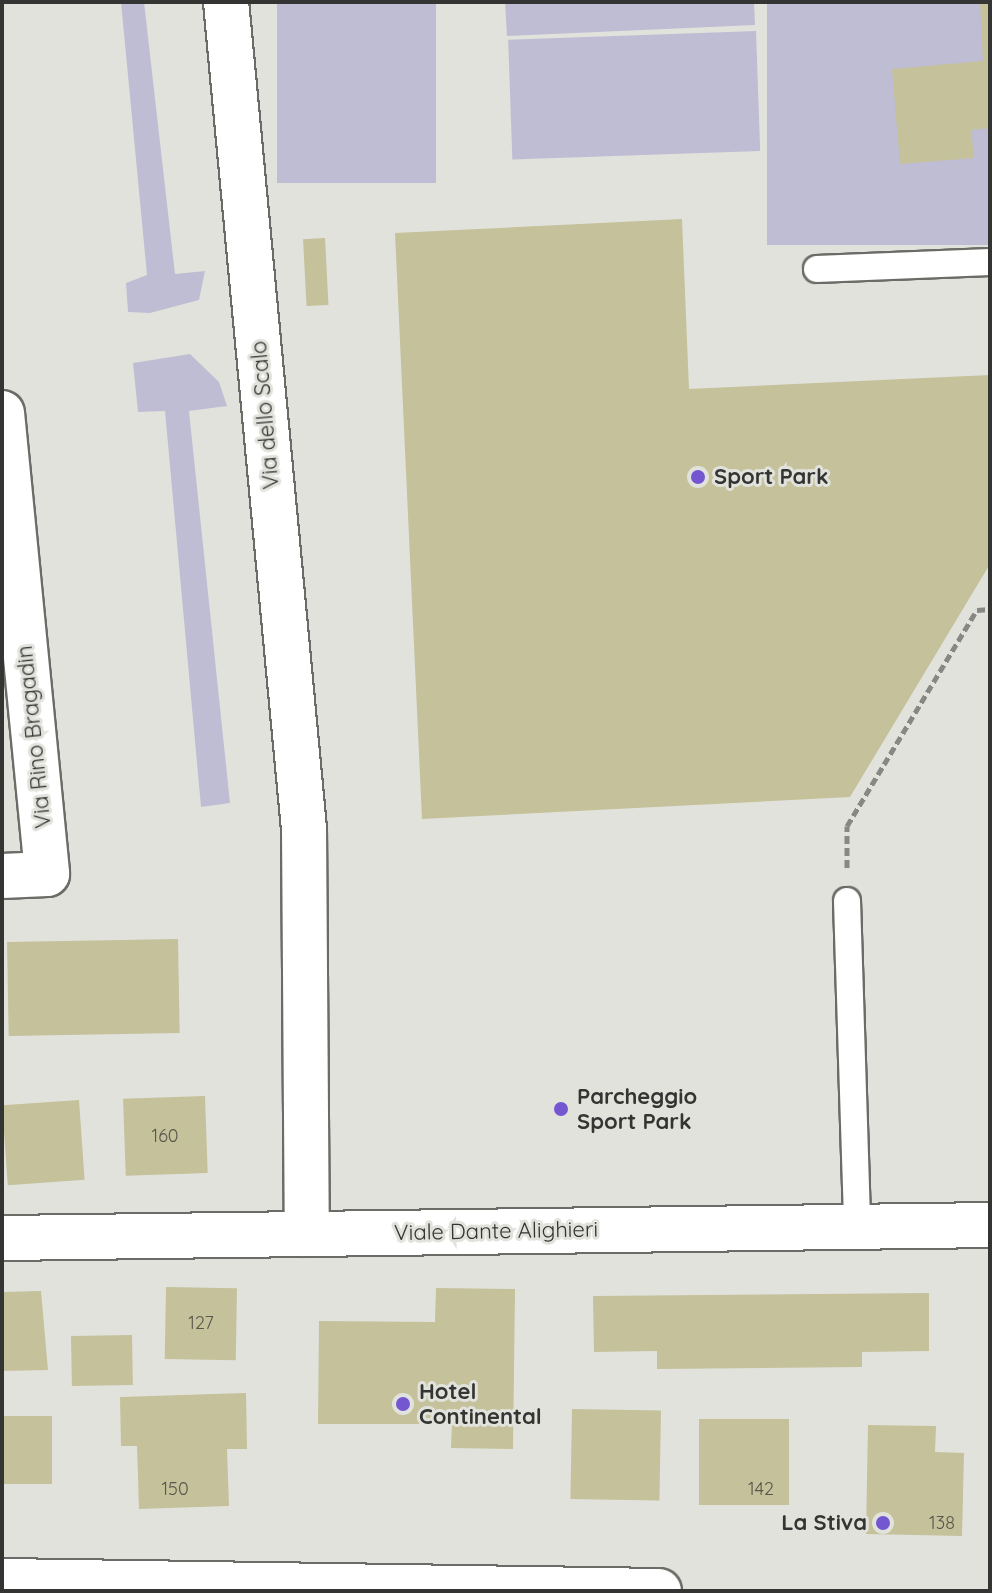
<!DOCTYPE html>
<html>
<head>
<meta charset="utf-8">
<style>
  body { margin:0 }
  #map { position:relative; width:992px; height:1593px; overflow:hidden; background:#e2e2dd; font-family:Quicksand,sans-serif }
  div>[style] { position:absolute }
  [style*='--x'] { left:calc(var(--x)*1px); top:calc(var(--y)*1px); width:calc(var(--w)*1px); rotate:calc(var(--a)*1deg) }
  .green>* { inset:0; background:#bfbdd4; transform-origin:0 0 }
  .building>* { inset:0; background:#c4c19b; transform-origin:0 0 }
  .path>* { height:5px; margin-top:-2.5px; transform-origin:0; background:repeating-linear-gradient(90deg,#878784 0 8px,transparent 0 12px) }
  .roads { filter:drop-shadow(2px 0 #6b6b67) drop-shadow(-2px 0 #6b6b67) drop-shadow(0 2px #6b6b67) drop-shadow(0 -2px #6b6b67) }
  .service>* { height:26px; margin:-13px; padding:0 13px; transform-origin:13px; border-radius:13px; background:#fff }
  .minor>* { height:44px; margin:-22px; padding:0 22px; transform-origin:22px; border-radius:22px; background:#fff }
  .tertiary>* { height:44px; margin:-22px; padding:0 22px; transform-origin:22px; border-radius:22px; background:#fff }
  .dots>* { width:22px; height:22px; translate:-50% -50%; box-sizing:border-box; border:4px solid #e2e2dd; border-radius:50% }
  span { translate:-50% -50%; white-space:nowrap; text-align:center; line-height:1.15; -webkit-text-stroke:6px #e2e2dd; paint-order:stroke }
  .number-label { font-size:18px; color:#58574c }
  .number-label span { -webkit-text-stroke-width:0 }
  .street-label { font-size:22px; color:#343432 }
  .poi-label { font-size:22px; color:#343432; font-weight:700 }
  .left { translate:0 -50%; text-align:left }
  .right { translate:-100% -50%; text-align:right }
  .frame { position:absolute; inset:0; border:4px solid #343432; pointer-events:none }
</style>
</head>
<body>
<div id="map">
  <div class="green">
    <i style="clip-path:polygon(121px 2px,144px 2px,175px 274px,205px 271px,199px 300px,150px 313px,128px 312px,126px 283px,147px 275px)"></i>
    <i style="left:277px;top:2px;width:159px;height:181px"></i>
    <i style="clip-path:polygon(505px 2px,754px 2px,755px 25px,507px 36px)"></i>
    <i style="left:767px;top:2px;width:223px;height:243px"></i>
    <i style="left:756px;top:31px;width:120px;height:248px;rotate:88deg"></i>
    <i style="clip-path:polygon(190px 354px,219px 382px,227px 406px,189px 411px,230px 803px,201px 807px,165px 411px,138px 412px,133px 363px)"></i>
  </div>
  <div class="building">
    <i style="clip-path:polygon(980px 2px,990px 2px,990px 128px,971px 130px,974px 158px,900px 164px,892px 69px,983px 61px)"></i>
    <i style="clip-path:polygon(682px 219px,689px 389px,990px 375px,990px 564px,850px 797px,422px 819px,395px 233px)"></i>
    <i style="left:325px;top:238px;width:67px;height:22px;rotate:87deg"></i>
    <i style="left:178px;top:939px;width:94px;height:171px;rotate:89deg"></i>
    <i style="left:205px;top:1096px;width:77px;height:82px;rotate:88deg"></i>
    <i style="left:79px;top:1100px;width:80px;height:77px;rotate:86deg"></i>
    <i style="left:166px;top:1287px;width:71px;height:72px;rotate:1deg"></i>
    <i style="clip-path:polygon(436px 1288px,515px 1289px,513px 1449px,451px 1448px,452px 1424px,318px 1424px,319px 1321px,435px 1322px)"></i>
    <i style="clip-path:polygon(41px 1291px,48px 1370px,2px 1371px,2px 1292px)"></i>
    <i style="clip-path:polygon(929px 1293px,929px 1351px,862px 1352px,862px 1367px,657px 1369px,657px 1351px,594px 1352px,593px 1296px)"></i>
    <i style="left:132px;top:1335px;width:50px;height:61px;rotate:89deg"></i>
    <i style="clip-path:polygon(246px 1393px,247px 1449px,227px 1449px,229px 1506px,139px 1509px,137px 1446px,121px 1446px,120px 1397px)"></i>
    <i style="left:572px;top:1409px;width:89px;height:90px;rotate:1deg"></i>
    <i style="left:2px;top:1416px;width:50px;height:68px"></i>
    <i style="left:699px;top:1419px;width:90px;height:86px"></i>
    <i style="clip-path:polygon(868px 1425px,936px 1426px,935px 1452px,964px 1453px,962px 1536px,866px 1534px)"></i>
  </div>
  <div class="path">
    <i style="--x:847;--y:868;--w:42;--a:-90"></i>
    <i style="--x:847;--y:826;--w:252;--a:-59"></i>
    <i style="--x:977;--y:610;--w:13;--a:-4"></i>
  </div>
  <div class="roads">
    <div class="service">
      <i style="--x:817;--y:269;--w:173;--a:-2.3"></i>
      <i style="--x:847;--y:901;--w:325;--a:88.2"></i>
    </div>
    <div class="minor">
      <i style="--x:226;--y:2;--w:830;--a:84.61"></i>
      <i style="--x:304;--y:828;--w:406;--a:89.6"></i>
      <i style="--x:2;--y:413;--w:463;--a:84.4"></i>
      <i style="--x:47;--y:874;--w:45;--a:177.5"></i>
    </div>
    <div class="tertiary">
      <i style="--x:2;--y:1238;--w:988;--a:-0.75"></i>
      <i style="--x:2;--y:1581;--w:657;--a:0.87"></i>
    </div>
  </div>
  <div class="dots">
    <i style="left:698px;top:477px;background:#7457d0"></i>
    <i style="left:561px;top:1109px;background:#7457d0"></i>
    <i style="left:403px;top:1404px;background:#7457d0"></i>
    <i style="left:883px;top:1523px;background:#7457d0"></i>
  </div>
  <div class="number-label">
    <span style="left:165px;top:1136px">160</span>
    <span style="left:201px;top:1323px">127</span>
    <span style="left:175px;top:1489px">150</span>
    <span style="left:761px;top:1489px">142</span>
    <span style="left:942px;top:1523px">138</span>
  </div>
  <div class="street-label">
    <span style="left:265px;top:415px;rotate:-95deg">Via dello Scalo</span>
    <span style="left:34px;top:737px;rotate:-96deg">Via Rino Bragadin</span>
    <span style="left:496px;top:1231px;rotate:-1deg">Viale Dante Alighieri</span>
  </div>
  <div class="poi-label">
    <span class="left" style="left:714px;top:477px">Sport Park</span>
    <span class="left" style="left:577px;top:1109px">Parcheggio<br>Sport Park</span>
    <span class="left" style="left:419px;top:1404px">Hotel<br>Continental</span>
    <span class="right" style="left:867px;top:1523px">La Stiva</span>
  </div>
  <div class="frame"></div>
</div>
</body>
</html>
